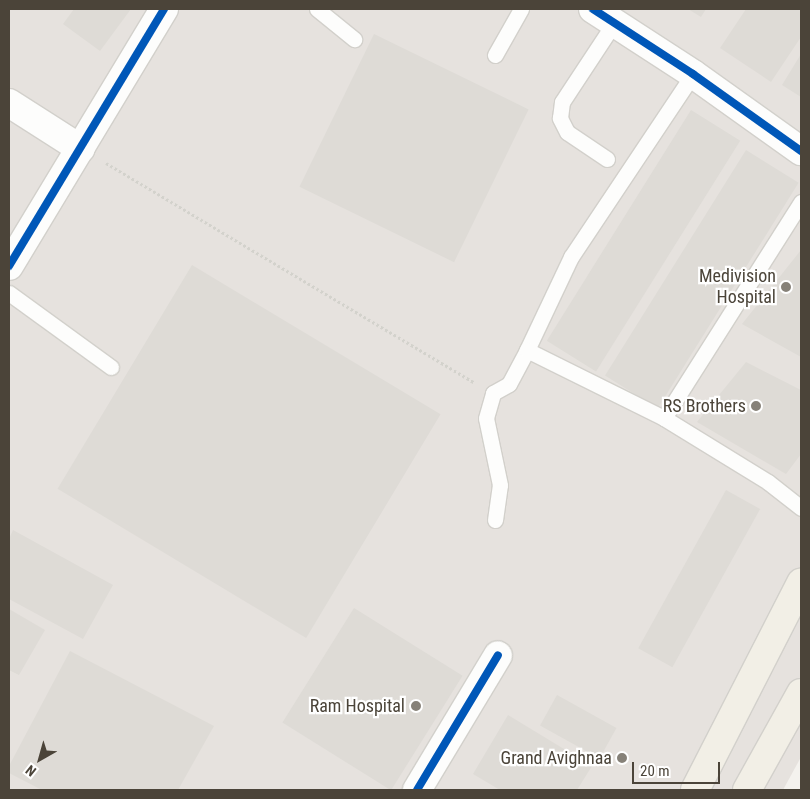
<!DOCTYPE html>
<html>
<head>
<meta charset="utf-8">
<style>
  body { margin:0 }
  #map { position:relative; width:810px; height:799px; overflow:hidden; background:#f4f2ee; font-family:"Roboto Condensed",sans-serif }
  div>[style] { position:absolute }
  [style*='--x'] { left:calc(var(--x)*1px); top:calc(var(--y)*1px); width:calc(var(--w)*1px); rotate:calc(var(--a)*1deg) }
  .industrial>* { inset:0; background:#e6e2de }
  .building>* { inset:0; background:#dedbd6; transform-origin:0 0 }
  .path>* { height:3px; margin-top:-1.5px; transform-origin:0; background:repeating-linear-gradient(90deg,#d3d2cc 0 2.5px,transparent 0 5px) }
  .roads { filter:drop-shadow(1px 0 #d2d0cb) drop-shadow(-1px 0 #d2d0cb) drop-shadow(0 1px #d2d0cb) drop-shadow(0 -1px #d2d0cb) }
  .lane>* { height:15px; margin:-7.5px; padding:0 7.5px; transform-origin:7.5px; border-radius:7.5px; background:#fdfdfc }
  .street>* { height:28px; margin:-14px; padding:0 14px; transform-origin:14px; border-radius:14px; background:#fdfdfc }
  .primary>* { height:28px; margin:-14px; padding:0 14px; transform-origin:14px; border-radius:14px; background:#f2efe6 }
  .cycleway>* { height:8px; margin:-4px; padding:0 4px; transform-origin:4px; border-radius:4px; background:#0057b8 }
  .dots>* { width:14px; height:14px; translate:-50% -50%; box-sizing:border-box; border:2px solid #fff; border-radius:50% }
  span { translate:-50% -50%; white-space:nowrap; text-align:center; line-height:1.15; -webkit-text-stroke:4.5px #fff; paint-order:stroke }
  .poi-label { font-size:18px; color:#4b4439 }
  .right { translate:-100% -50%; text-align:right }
  .frame { position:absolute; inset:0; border:10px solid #4b4439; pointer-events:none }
  .north { position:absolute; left:15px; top:734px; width:50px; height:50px; -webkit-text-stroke:4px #fff; paint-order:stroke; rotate:218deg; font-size:14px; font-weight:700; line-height:20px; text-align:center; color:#4b4439 }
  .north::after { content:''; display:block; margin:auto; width:18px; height:22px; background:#4b4439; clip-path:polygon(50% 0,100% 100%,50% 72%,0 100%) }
  .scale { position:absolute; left:632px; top:762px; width:88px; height:22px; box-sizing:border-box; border:2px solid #4b4439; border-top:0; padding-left:6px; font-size:15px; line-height:18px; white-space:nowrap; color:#4b4439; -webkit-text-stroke:4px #fff; paint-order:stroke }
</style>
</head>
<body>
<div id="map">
  <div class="industrial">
    <i style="clip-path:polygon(9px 9px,801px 9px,801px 757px,783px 790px,9px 790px)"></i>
  </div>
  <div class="building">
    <i style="clip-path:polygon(74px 9px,131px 9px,100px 51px,63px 24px)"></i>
    <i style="clip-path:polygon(688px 9px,706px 9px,701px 17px)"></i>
    <i style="clip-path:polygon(746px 9px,801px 9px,801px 37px,771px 82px,720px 48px)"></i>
    <i style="left:374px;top:34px;width:172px;height:170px;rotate:26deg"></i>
    <i style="clip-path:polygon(801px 54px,801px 97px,782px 85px)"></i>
    <i style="left:691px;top:110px;width:58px;height:272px;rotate:32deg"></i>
    <i style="left:746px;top:150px;width:62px;height:266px;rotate:32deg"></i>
    <i style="clip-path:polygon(801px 250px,801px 357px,742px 324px)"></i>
    <i style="left:192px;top:265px;width:290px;height:261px;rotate:31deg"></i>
    <i style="clip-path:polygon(746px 362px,801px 390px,801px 454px,786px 474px,697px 422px)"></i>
    <i style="left:726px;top:490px;width:39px;height:181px;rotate:29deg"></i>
    <i style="clip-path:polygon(13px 530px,113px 585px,83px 639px,9px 599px,9px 539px)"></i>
    <i style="left:354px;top:608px;width:128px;height:135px;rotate:32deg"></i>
    <i style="clip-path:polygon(9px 609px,45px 630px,19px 675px,9px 670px)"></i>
    <i style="clip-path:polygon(70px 651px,214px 726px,178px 790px,42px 790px,9px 773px,9px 766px)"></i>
    <i style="left:557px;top:695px;width:68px;height:35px;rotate:29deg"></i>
    <i style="clip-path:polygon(508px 715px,592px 766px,577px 790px,500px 790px,473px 774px)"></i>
  </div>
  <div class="path">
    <i style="--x:106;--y:163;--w:428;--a:30.8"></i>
  </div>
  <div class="roads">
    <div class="lane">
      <i style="--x:317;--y:9;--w:48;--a:39"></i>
      <i style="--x:495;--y:55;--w:53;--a:-60.5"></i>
      <i style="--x:607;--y:159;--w:48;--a:-146"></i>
      <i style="--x:567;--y:132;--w:16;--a:-117"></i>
      <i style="--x:560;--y:118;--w:16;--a:-83"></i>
      <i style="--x:562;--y:102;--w:95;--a:-56.6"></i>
      <i style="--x:9;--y:293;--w:126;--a:36"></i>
      <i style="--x:527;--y:350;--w:103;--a:-64.7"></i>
      <i style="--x:571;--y:257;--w:220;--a:-56.3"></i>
      <i style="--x:664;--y:418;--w:122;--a:31.6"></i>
      <i style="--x:768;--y:482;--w:42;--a:38.2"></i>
      <i style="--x:495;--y:520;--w:35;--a:-82"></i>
      <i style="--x:500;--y:485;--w:68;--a:-101.8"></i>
      <i style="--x:486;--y:418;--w:26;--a:-74"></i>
      <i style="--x:493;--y:393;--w:18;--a:-29"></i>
      <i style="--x:509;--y:384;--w:38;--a:-62"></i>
      <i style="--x:527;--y:350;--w:153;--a:26.4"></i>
      <i style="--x:664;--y:418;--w:256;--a:-57.6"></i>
    </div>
    <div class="street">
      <i style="--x:593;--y:9;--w:119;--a:33"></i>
      <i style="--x:693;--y:74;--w:133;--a:35.5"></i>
      <i style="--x:9;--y:103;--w:85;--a:32.6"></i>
      <i style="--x:9;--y:266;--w:300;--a:-58.9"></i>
      <i style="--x:417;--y:790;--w:157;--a:-59"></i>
    </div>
    <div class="primary">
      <i style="--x:695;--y:790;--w:233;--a:-62.9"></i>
      <i style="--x:747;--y:790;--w:111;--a:-60.9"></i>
    </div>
  </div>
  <div class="cycleway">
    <i style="--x:593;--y:9;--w:119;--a:33"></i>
    <i style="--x:693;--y:74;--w:133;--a:35.5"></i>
    <i style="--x:9;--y:266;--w:300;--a:-58.9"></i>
    <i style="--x:417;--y:790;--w:157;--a:-59"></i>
  </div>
  <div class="dots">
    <i style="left:786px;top:287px;background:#868178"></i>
    <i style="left:756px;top:406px;background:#868178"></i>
    <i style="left:416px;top:706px;background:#868178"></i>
    <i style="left:622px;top:758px;background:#868178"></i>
  </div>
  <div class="poi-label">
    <span class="right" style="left:776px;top:287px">Medivision<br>Hospital</span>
    <span class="right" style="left:746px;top:406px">RS Brothers</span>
    <span class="right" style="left:405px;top:706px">Ram Hospital</span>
    <span class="right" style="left:612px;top:758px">Grand Avighnaa</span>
  </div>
  <div class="frame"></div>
  <div class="north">N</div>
  <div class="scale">20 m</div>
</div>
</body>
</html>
